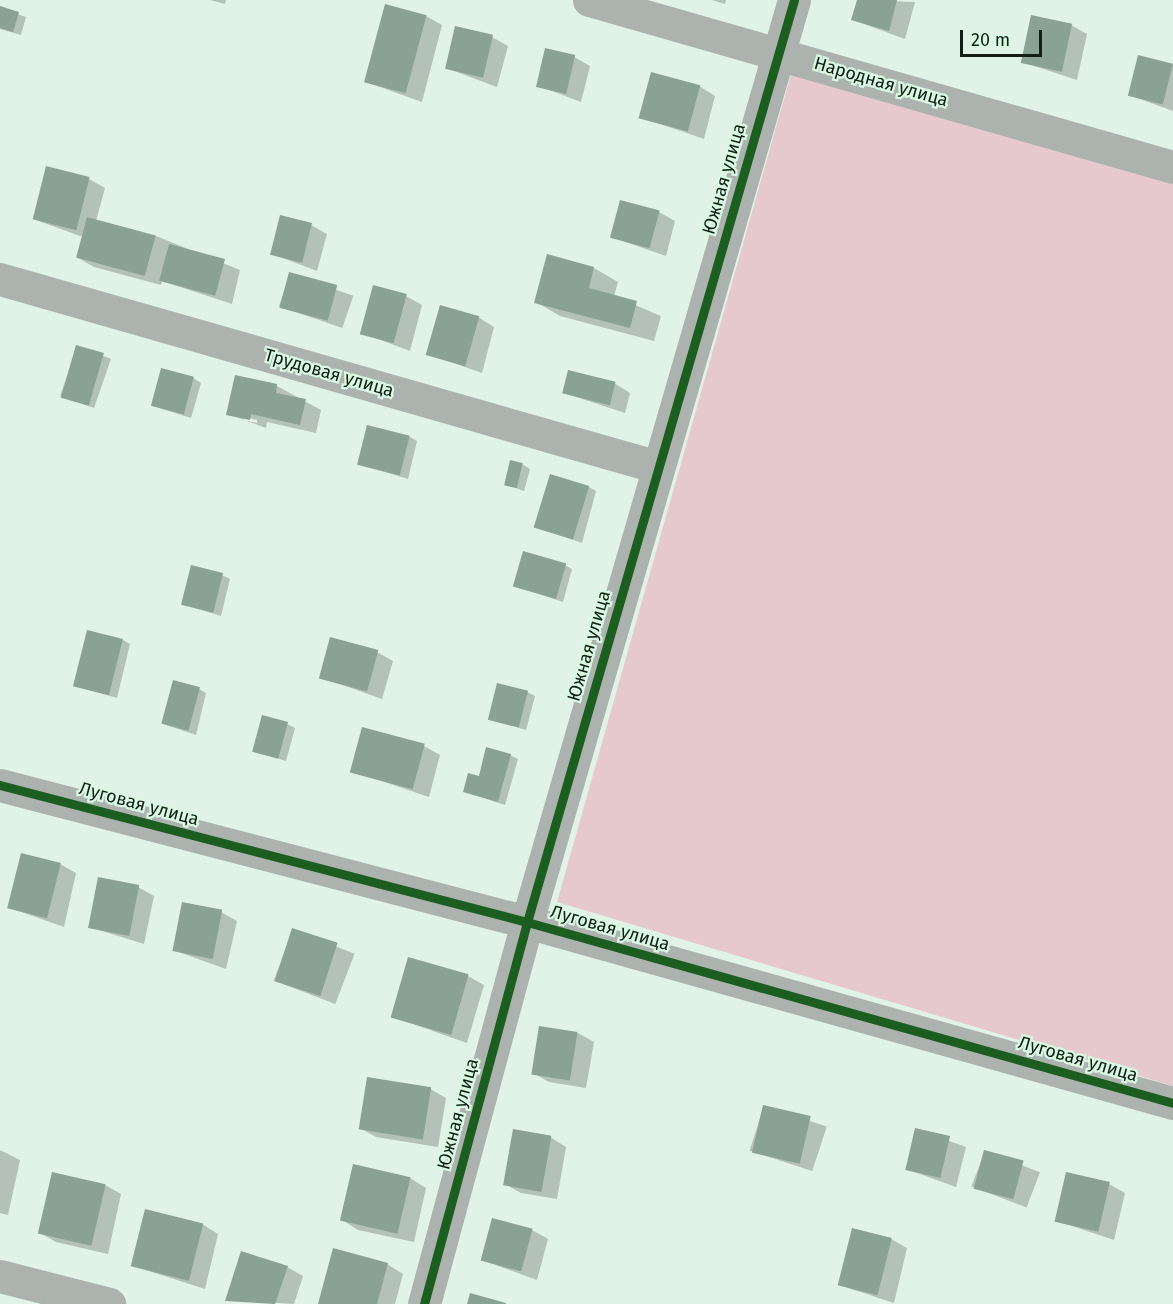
<!DOCTYPE html>
<html>
<head>
<meta charset="utf-8">
<style>
  body { margin:0 }
  #map { position:relative; width:1173px; height:1304px; overflow:hidden; background:#e1f2e6; font-family:"Fira Sans",sans-serif }
  div>[style] { position:absolute }
  [style*='--x'] { left:calc(var(--x)*1px); top:calc(var(--y)*1px); width:calc(var(--w)*1px); rotate:calc(var(--a)*1deg) }
  .green>* { inset:0; background:#e6c9cd }
  .shadow>* { inset:0; background:#0003; transform-origin:0 0 }
  .building>* { inset:0; background:#8aa293; transform-origin:0 0 }
  .minor>* { height:33px; margin:-16.5px; padding:0 16.5px; transform-origin:16.5px; border-radius:16.5px; background:#acb3ae }
  .cycleway>* { height:9px; margin:-4.5px; padding:0 4.5px; transform-origin:4.5px; border-radius:4.5px; background:#1b5e20 }
  span { translate:-50% -50%; white-space:nowrap; text-align:center; line-height:1.15; -webkit-text-stroke:4.5px #d9fae2; paint-order:stroke }
  .street-label { font-size:18px; color:#131f16 }
  .scale { position:absolute; left:960px; top:30px; width:82px; height:27px; box-sizing:border-box; border:3px solid #131f16; border-top:0; padding-left:8px; font-size:18px; line-height:21px; white-space:nowrap; color:#131f16; -webkit-text-stroke:4px #d9fae2; paint-order:stroke }
</style>
</head>
<body>
<div id="map">
  <div class="green">
    <i style="clip-path:polygon(793px 67px,1173px 176px,1173px 1086px,557px 902px)"></i>
  </div>
  <div class="shadow">
    <i style="clip-path:polygon(210px 0,226px 0,225px 4px)"></i>
    <i style="clip-path:polygon(712px 0,726px 0,725px 4px)"></i>
    <i style="clip-path:polygon(858px 0,915px 2px,905px 39px,853px 20px)"></i>
    <i style="clip-path:polygon(0 8px,26px 17px,21px 35px,0 29px)"></i>
    <i style="clip-path:polygon(426px 16px,442px 25px,422px 102px,366px 82px)"></i>
    <i style="clip-path:polygon(1071px 25px,1087px 34px,1077px 80px,1022px 62px)"></i>
    <i style="clip-path:polygon(492px 37px,508px 46px,497px 87px,446px 68px)"></i>
    <i style="clip-path:polygon(574px 57px,590px 66px,581px 102px,536px 85px)"></i>
    <i style="clip-path:polygon(1139px 57px,1173px 65px,1173px 111px,1129px 95px)"></i>
    <i style="clip-path:polygon(699px 86px,715px 96px,704px 139px,640px 117px)"></i>
    <i style="clip-path:polygon(89px 179px,105px 188px,96px 221px,156px 236px,240px 270px,232px 304px,162px 281px,161px 285px,94px 267px,78px 258px,83px 237px,33px 219px)"></i>
    <i style="clip-path:polygon(659px 212px,675px 221px,666px 256px,611px 237px)"></i>
    <i style="clip-path:polygon(311px 225px,327px 234px,317px 271px,272px 254px)"></i>
    <i style="clip-path:polygon(548px 256px,594px 268px,618px 282px,614px 296px,661px 316px,654px 341px,560px 316px,536px 302px)"></i>
    <i style="left:290px;top:274px;width:67px;height:34px;rotate:19deg"></i>
    <i style="clip-path:polygon(406px 296px,422px 305px,410px 351px,362px 333px)"></i>
    <i style="clip-path:polygon(478px 317px,494px 327px,482px 373px,428px 354px)"></i>
    <i style="left:77px;top:347px;width:36px;height:52px;rotate:19deg"></i>
    <i style="clip-path:polygon(evenodd,236px 377px,277px 386px,321px 410px,316px 433px,267px 422px,266px 428px,228px 414px,236px 377px,243px 417px,257px 420px,257px 423px,243px 420px,243px 417px)"></i>
    <i style="clip-path:polygon(193px 378px,201px 383px,191px 418px,153px 406px)"></i>
    <i style="clip-path:polygon(614px 383px,630px 393px,625px 413px,564px 393px)"></i>
    <i style="clip-path:polygon(410px 437px,417px 441px,408px 479px,359px 464px)"></i>
    <i style="clip-path:polygon(522px 464px,530px 469px,524px 491px,505px 484px)"></i>
    <i style="clip-path:polygon(589px 487px,596px 491px,582px 543px,536px 527px)"></i>
    <i style="clip-path:polygon(565px 565px,572px 569px,563px 602px,515px 586px)"></i>
    <i style="clip-path:polygon(222px 575px,230px 579px,221px 616px,182px 604px)"></i>
    <i style="clip-path:polygon(123px 640px,130px 644px,117px 698px,75px 686px)"></i>
    <i style="clip-path:polygon(377px 652px,393px 661px,382px 699px,320px 677px)"></i>
    <i style="clip-path:polygon(199px 689px,206px 693px,196px 735px,163px 724px)"></i>
    <i style="clip-path:polygon(527px 692px,535px 696px,526px 730px,490px 719px)"></i>
    <i style="clip-path:polygon(287px 724px,295px 728px,286px 761px,254px 751px)"></i>
    <i style="clip-path:polygon(424px 746px,440px 755px,429px 797px,352px 771px)"></i>
    <i style="clip-path:polygon(510px 755px,518px 759px,505px 805px,465px 792px)"></i>
    <i style="clip-path:polygon(60px 864px,76px 873px,64px 927px,10px 908px)"></i>
    <i style="clip-path:polygon(138px 887px,154px 896px,144px 944px,89px 927px)"></i>
    <i style="clip-path:polygon(221px 912px,237px 921px,226px 969px,173px 950px)"></i>
    <i style="left:293px;top:930px;width:66px;height:54px;rotate:21deg"></i>
    <i style="clip-path:polygon(468px 976px,484px 985px,467px 1043px,393px 1017px)"></i>
    <i style="clip-path:polygon(578px 1033px,594px 1042px,586px 1088px,549px 1082px,533px 1073px)"></i>
    <i style="clip-path:polygon(430px 1089px,446px 1098px,438px 1147px,376px 1137px,360px 1128px)"></i>
    <i style="left:764px;top:1106px;width:66px;height:47px;rotate:18deg"></i>
    <i style="clip-path:polygon(916px 1129px,966px 1147px,956px 1187px,906px 1169px)"></i>
    <i style="clip-path:polygon(550px 1137px,566px 1147px,557px 1199px,521px 1193px,505px 1184px)"></i>
    <i style="clip-path:polygon(0 1150px,20px 1160px,8px 1215px,0 1213px)"></i>
    <i style="left:985px;top:1151px;width:59px;height:38px;rotate:21deg"></i>
    <i style="clip-path:polygon(410px 1178px,426px 1188px,414px 1242px,358px 1230px,342px 1220px)"></i>
    <i style="clip-path:polygon(1109px 1184px,1125px 1193px,1114px 1240px,1057px 1221px)"></i>
    <i style="clip-path:polygon(105px 1185px,121px 1194px,108px 1254px,56px 1242px,40px 1233px)"></i>
    <i style="clip-path:polygon(202px 1224px,218px 1234px,205px 1289px,133px 1266px)"></i>
    <i style="clip-path:polygon(532px 1230px,548px 1239px,537px 1280px,482px 1260px)"></i>
    <i style="clip-path:polygon(891px 1239px,907px 1248px,894px 1303px,839px 1285px)"></i>
    <i style="clip-path:polygon(387px 1264px,403px 1274px,395px 1304px,320px 1304px)"></i>
    <i style="clip-path:polygon(287px 1267px,303px 1276px,294px 1304px,227px 1300px)"></i>
  </div>
  <div class="building">
    <i style="clip-path:polygon(857px 0,897px 0,889px 31px,851px 20px)"></i>
    <i style="left:385px;top:4px;width:43px;height:81px;rotate:15deg"></i>
    <i style="clip-path:polygon(0 6px,19px 12px,13px 32px,0 28px)"></i>
    <i style="left:1031px;top:15px;width:42px;height:49px;rotate:12deg"></i>
    <i style="left:455px;top:26px;width:39px;height:44px;rotate:13deg"></i>
    <i style="left:545px;top:48px;width:31px;height:40px;rotate:13deg"></i>
    <i style="left:1138px;top:55px;width:36px;height:42px;rotate:14deg"></i>
    <i style="left:651px;top:72px;width:51px;height:48px;rotate:15deg"></i>
    <i style="left:46px;top:166px;width:45px;height:55px;rotate:14deg"></i>
    <i style="left:620px;top:200px;width:41px;height:39px;rotate:15deg"></i>
    <i style="left:280px;top:215px;width:33px;height:41px;rotate:14deg"></i>
    <i style="left:87px;top:217px;width:71px;height:42px;rotate:15deg"></i>
    <i style="left:169px;top:244px;width:58px;height:38px;rotate:15deg"></i>
    <i style="clip-path:polygon(547px 254px,594px 267px,589px 288px,637px 301px,630px 328px,534px 303px)"></i>
    <i style="left:289px;top:272px;width:50px;height:37px;rotate:15deg"></i>
    <i style="left:373px;top:285px;width:35px;height:51px;rotate:15deg"></i>
    <i style="left:440px;top:305px;width:41px;height:52px;rotate:16deg"></i>
    <i style="left:76px;top:345px;width:29px;height:55px;rotate:16deg"></i>
    <i style="left:161px;top:368px;width:34px;height:39px;rotate:15deg"></i>
    <i style="left:568px;top:370px;width:49px;height:24px;rotate:14deg"></i>
    <i style="clip-path:polygon(235px 375px,277px 384px,276px 393px,306px 399px,300px 425px,251px 414px,250px 420px,226px 415px)"></i>
    <i style="left:367px;top:425px;width:44px;height:41px;rotate:14deg"></i>
    <i style="left:510px;top:460px;width:13px;height:26px;rotate:13deg"></i>
    <i style="left:550px;top:474px;width:41px;height:56px;rotate:17deg"></i>
    <i style="left:523px;top:551px;width:45px;height:37px;rotate:16deg"></i>
    <i style="left:191px;top:565px;width:33px;height:41px;rotate:14deg"></i>
    <i style="left:87px;top:630px;width:37px;height:58px;rotate:14deg"></i>
    <i style="left:330px;top:637px;width:50px;height:43px;rotate:15deg"></i>
    <i style="left:173px;top:680px;width:28px;height:45px;rotate:15deg"></i>
    <i style="left:497px;top:683px;width:32px;height:38px;rotate:14deg"></i>
    <i style="left:262px;top:715px;width:27px;height:38px;rotate:15deg"></i>
    <i style="left:362px;top:727px;width:65px;height:47px;rotate:15deg"></i>
    <i style="clip-path:polygon(486px 747px,511px 754px,498px 802px,463px 792px,468px 773px,479px 776px)"></i>
    <i style="left:21px;top:853px;width:41px;height:57px;rotate:14deg"></i>
    <i style="left:98px;top:877px;width:42px;height:52px;rotate:11deg"></i>
    <i style="left:182px;top:902px;width:41px;height:50px;rotate:11deg"></i>
    <i style="left:292px;top:928px;width:48px;height:56px;rotate:18deg"></i>
    <i style="left:408px;top:957px;width:63px;height:63px;rotate:16deg"></i>
    <i style="left:539px;top:1026px;width:39px;height:49px;rotate:9deg"></i>
    <i style="left:367px;top:1077px;width:65px;height:53px;rotate:9deg"></i>
    <i style="left:763px;top:1105px;width:49px;height:49px;rotate:13deg"></i>
    <i style="left:915px;top:1128px;width:36px;height:43px;rotate:13deg"></i>
    <i style="left:513px;top:1129px;width:39px;height:57px;rotate:10deg"></i>
    <i style="left:984px;top:1150px;width:41px;height:40px;rotate:15deg"></i>
    <i style="left:353px;top:1164px;width:59px;height:58px;rotate:13deg"></i>
    <i style="left:52px;top:1172px;width:55px;height:63px;rotate:13deg"></i>
    <i style="left:1066px;top:1172px;width:45px;height:51px;rotate:13deg"></i>
    <i style="left:145px;top:1209px;width:60px;height:59px;rotate:14deg"></i>
    <i style="left:492px;top:1218px;width:42px;height:44px;rotate:15deg"></i>
    <i style="left:852px;top:1228px;width:41px;height:59px;rotate:14deg"></i>
    <i style="clip-path:polygon(333px 1248px,388px 1263px,377px 1304px,318px 1304px)"></i>
    <i style="clip-path:polygon(241px 1251px,288px 1266px,275px 1304px,225px 1301px)"></i>
    <i style="clip-path:polygon(470px 1293px,506px 1303px,506px 1304px,467px 1304px)"></i>
  </div>
  <div class="minor">
    <i style="--x:589;--y:0;--w:607;--a:15.96"></i>
    <i style="--x:0;--y:279;--w:684;--a:15.95"></i>
    <i style="--x:0;--y:785;--w:545;--a:14.57"></i>
    <i style="--x:527;--y:922;--w:671;--a:15.65"></i>
    <i style="--x:0;--y:1276;--w:113;--a:14.4"></i>
    <i style="--x:424;--y:1304;--w:396;--a:-74.9"></i>
    <i style="--x:527;--y:922;--w:960;--a:-73.85"></i>
  </div>
  <div class="cycleway">
    <i style="--x:0;--y:785;--w:545;--a:14.57"></i>
    <i style="--x:527;--y:922;--w:671;--a:15.65"></i>
    <i style="--x:424;--y:1304;--w:396;--a:-74.9"></i>
    <i style="--x:527;--y:922;--w:960;--a:-73.85"></i>
  </div>
  <div class="street-label">
    <span style="left:881px;top:82px;rotate:16deg">Народная улица</span>
    <span style="left:724px;top:179px;rotate:-74deg">Южная улица</span>
    <span style="left:329px;top:373px;rotate:16deg">Трудовая улица</span>
    <span style="left:589px;top:646px;rotate:-74deg">Южная улица</span>
    <span style="left:139px;top:804px;rotate:15deg">Луговая улица</span>
    <span style="left:610px;top:928px;rotate:16deg">Луговая улица</span>
    <span style="left:1078px;top:1059px;rotate:16deg">Луговая улица</span>
    <span style="left:458px;top:1114px;rotate:-75deg">Южная улица</span>
  </div>
  <div class="scale">20 m</div>
</div>
</body>
</html>
